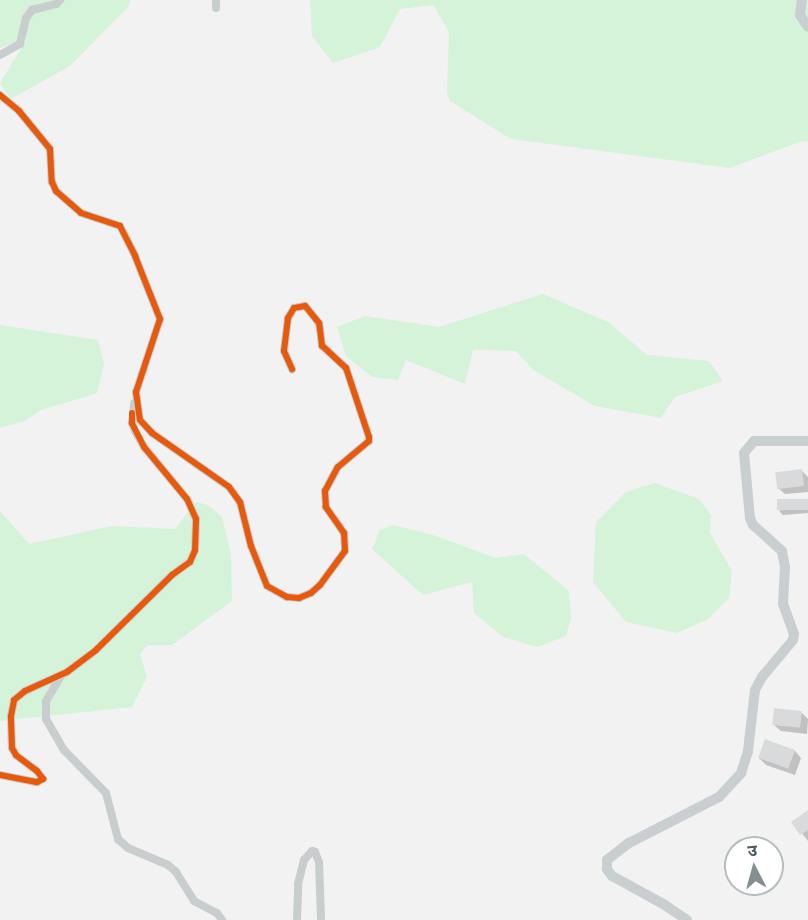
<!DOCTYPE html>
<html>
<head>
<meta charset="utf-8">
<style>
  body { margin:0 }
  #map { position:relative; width:808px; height:920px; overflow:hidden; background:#f2f2f2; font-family:Barlow,"Noto Sans Devanagari",sans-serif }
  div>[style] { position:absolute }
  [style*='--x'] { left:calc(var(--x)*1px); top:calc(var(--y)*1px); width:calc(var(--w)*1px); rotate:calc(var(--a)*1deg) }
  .green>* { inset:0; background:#d4f3d9 }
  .shadow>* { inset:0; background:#0003 }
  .building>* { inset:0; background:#d9dadb; transform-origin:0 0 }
  .minor>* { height:8px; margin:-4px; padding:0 4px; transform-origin:4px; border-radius:4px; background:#c8cdce }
  .secondary>* { height:10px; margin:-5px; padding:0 5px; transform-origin:5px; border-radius:5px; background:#c9ced0 }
  .cycleway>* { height:6px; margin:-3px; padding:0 3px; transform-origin:3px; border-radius:3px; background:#e8590c }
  span { translate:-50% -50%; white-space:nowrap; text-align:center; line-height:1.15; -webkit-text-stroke:4.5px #fff; paint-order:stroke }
  .north { position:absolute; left:724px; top:836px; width:60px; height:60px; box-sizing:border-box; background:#fff; border:2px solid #b5bdbf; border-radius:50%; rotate:354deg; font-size:16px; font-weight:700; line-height:24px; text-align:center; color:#475a60 }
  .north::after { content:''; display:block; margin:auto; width:21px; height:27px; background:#838f93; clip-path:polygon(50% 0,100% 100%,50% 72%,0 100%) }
</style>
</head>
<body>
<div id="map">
  <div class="green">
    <i style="clip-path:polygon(0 0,131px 0,128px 7px,70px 66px,11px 99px,0 83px,27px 39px,0 48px)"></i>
    <i style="clip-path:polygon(310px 0,808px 0,808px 142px,802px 141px,730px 168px,511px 139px,450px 101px,447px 93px,449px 32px,433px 5px,400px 9px,380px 47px,333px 63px,312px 36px)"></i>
    <i style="clip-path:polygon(543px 294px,608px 322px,647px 355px,709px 361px,723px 381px,675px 397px,661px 418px,595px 406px,533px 370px,516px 351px,473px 350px,465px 384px,406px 360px,398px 380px,372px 377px,346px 356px,337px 327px,365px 316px,439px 327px)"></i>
    <i style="clip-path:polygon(0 325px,98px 340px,104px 364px,97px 393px,42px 410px,22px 422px,0 428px)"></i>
    <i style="clip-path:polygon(655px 483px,699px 499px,711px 515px,710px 533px,732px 571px,729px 598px,708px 619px,677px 633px,626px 622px,593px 582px,596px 522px,626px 492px)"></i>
    <i style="clip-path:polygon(196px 502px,208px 505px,222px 517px,231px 554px,232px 601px,172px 645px,148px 645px,140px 654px,147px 677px,132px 707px,0 721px,0 511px,29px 544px,112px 526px,175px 529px)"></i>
    <i style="clip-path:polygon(393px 525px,433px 535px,496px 558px,524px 554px,569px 591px,571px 618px,566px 636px,537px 647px,503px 637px,474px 613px,472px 582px,423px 595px,372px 549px,380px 530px)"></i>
  </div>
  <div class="shadow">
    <i style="clip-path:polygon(802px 471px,808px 477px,808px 492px,785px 494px,778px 488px)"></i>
    <i style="clip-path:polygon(808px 501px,808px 513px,783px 515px,779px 511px)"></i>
    <i style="clip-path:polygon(802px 713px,808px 719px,807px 734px,781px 731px,774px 725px)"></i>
    <i style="clip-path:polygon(766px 741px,795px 751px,801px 758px,795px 775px,766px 765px,759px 758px)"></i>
    <i style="clip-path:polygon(808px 811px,808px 841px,793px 822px)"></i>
  </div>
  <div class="building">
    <i style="left:802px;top:469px;width:17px;height:27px;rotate:83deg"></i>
    <i style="left:808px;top:499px;width:11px;height:31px;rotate:90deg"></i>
    <i style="left:774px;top:708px;width:28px;height:17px;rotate:6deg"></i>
    <i style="left:765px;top:739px;width:32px;height:20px;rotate:20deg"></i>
    <i style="clip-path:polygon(808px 810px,808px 830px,800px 835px,791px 822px)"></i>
  </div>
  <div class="minor">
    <i style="--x:216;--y:0;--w:8;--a:90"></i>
    <i style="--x:0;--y:55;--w:23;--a:-29"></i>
    <i style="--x:20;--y:44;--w:27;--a:-77"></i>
    <i style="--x:26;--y:18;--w:10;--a:-53"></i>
    <i style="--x:32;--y:10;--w:25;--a:-14"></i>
    <i style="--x:56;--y:4;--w:6;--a:-45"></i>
    <i style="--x:0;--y:95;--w:25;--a:40"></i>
    <i style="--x:19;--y:111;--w:49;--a:50.8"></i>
    <i style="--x:50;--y:149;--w:33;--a:87"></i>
    <i style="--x:52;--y:182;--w:10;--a:66"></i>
    <i style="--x:56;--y:191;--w:33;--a:41"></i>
    <i style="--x:81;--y:213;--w:41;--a:18.4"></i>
    <i style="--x:120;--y:226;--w:34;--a:63"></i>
    <i style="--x:135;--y:256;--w:68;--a:68.4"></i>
    <i style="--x:160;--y:319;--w:77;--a:108.2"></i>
    <i style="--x:136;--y:392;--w:28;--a:82"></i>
    <i style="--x:140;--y:420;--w:18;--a:47"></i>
    <i style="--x:152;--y:433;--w:94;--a:35"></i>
    <i style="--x:229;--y:487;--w:19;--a:54"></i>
    <i style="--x:240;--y:502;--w:45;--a:76"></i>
    <i style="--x:251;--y:546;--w:43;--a:68.2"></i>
    <i style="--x:267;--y:586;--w:23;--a:29"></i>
    <i style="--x:287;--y:597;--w:12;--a:5"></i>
    <i style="--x:299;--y:598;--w:13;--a:-23"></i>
    <i style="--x:311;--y:593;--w:12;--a:-42"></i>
    <i style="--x:320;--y:585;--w:42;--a:-53.7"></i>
    <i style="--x:345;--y:551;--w:18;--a:-93"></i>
    <i style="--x:344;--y:533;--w:32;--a:-125"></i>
    <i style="--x:326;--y:507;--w:16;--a:-94"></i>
    <i style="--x:325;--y:491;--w:27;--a:-62"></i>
    <i style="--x:338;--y:467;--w:40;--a:-40"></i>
    <i style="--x:369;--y:441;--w:4;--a:-90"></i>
    <i style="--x:369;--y:437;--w:73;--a:-108.4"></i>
    <i style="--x:346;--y:368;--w:33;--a:-137"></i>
    <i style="--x:322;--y:346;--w:23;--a:-97"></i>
    <i style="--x:319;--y:323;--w:22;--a:-129"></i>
    <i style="--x:305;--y:306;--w:11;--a:170"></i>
    <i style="--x:294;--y:308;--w:12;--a:121"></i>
    <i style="--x:288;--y:318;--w:33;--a:97"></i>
    <i style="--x:284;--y:351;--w:20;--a:66"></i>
    <i style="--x:61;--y:676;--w:29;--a:121"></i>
    <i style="--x:46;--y:701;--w:18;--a:90"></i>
    <i style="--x:46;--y:719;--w:36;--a:60"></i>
    <i style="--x:64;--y:750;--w:60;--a:45.7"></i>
    <i style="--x:106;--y:793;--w:48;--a:75.4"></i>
    <i style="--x:118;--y:839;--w:13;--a:42"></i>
    <i style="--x:128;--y:848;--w:43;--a:23"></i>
    <i style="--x:168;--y:865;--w:11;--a:41"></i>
    <i style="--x:176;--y:872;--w:34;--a:58"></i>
    <i style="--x:194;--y:901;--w:26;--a:28"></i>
    <i style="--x:217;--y:913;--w:9;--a:54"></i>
    <i style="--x:0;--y:775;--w:38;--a:11"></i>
    <i style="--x:37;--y:782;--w:7;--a:-27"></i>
    <i style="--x:43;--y:779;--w:10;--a:-127"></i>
    <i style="--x:37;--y:771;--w:26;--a:-143"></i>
    <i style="--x:16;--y:755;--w:8;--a:-120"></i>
    <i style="--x:12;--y:748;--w:32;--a:-92"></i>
    <i style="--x:11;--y:716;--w:16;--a:-79"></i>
    <i style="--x:14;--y:700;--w:14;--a:-39"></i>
    <i style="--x:25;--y:691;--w:46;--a:-24.3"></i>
    <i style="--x:67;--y:672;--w:36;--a:-37"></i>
    <i style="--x:96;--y:650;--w:107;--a:-44.6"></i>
    <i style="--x:172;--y:575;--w:22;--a:-36"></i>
    <i style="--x:190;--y:562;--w:13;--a:-67"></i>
    <i style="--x:195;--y:550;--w:31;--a:-88"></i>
    <i style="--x:196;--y:519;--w:22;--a:-114"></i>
    <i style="--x:187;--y:499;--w:67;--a:-129.6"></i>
    <i style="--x:144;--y:447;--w:18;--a:-119"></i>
    <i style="--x:135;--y:431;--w:9;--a:-111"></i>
    <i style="--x:132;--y:423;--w:20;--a:-84"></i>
    <i style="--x:297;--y:920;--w:36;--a:-88"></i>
    <i style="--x:298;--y:884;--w:25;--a:-76"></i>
    <i style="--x:304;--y:860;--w:12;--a:-48"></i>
    <i style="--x:312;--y:851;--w:3;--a:18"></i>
    <i style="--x:315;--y:852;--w:11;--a:68"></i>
    <i style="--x:319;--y:862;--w:58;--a:88"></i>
  </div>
  <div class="secondary">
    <i style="--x:802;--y:0;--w:15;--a:98"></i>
    <i style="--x:800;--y:15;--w:14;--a:56"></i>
    <i style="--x:687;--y:920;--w:27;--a:-146"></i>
    <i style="--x:665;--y:905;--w:60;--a:-151.3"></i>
    <i style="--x:612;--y:876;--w:9;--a:-126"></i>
    <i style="--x:607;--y:869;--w:9;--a:-90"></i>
    <i style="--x:607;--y:860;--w:28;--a:-38"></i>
    <i style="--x:629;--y:843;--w:101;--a:-27.1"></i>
    <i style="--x:719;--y:797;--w:33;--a:-47"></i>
    <i style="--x:741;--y:773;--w:23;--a:-72"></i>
    <i style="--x:748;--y:751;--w:61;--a:-83.5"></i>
    <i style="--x:755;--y:690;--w:15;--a:-62"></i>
    <i style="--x:762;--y:677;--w:48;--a:-50"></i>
    <i style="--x:793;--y:640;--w:6;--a:-81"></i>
    <i style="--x:794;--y:634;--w:32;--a:-110"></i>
    <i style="--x:783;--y:604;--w:37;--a:-87"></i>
    <i style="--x:785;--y:567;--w:16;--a:-101"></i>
    <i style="--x:782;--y:551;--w:39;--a:-138"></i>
    <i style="--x:753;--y:525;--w:8;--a:-113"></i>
    <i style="--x:750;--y:518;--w:65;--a:-95.3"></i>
    <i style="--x:744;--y:453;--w:16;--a:-50"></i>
    <i style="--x:754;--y:441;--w:54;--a:0"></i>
  </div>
  <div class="cycleway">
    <i style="--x:0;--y:95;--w:25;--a:40"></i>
    <i style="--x:19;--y:111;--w:49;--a:50.8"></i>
    <i style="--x:50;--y:149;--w:33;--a:87"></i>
    <i style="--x:52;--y:182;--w:10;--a:66"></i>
    <i style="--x:56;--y:191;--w:33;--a:41"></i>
    <i style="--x:81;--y:213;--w:41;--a:18.4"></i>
    <i style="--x:120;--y:226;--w:34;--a:63"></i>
    <i style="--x:135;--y:256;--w:68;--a:68.4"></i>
    <i style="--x:160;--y:319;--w:77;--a:108.2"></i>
    <i style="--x:136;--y:392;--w:28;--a:82"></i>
    <i style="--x:140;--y:420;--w:18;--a:47"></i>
    <i style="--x:152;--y:433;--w:94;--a:35"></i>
    <i style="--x:229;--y:487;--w:19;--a:54"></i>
    <i style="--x:240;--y:502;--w:45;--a:76"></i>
    <i style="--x:251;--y:546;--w:43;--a:68.2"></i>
    <i style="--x:267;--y:586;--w:23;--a:29"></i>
    <i style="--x:287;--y:597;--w:12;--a:5"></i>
    <i style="--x:299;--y:598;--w:13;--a:-23"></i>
    <i style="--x:311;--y:593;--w:12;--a:-42"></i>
    <i style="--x:320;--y:585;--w:42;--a:-53.7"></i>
    <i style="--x:345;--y:551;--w:18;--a:-93"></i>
    <i style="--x:344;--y:533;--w:32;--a:-125"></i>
    <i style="--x:326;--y:507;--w:16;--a:-94"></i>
    <i style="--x:325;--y:491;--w:27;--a:-62"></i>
    <i style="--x:338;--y:467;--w:40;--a:-40"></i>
    <i style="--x:369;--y:441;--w:4;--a:-90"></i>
    <i style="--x:369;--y:437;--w:73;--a:-108.4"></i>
    <i style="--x:346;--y:368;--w:33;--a:-137"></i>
    <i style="--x:322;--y:346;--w:23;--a:-97"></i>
    <i style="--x:319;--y:323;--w:22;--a:-129"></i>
    <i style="--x:305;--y:306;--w:11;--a:170"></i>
    <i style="--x:294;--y:308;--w:12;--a:121"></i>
    <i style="--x:288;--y:318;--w:33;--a:97"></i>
    <i style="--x:284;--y:351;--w:20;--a:66"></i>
    <i style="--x:0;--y:775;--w:38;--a:11"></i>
    <i style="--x:37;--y:782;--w:7;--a:-27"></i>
    <i style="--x:43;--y:779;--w:10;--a:-127"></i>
    <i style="--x:37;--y:771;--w:26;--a:-143"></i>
    <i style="--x:16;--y:755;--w:8;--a:-120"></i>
    <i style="--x:12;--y:748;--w:32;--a:-92"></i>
    <i style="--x:11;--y:716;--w:16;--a:-79"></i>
    <i style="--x:14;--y:700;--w:14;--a:-39"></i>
    <i style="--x:25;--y:691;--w:46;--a:-24.3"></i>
    <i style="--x:67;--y:672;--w:36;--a:-37"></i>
    <i style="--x:96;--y:650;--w:107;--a:-44.6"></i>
    <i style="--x:172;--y:575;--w:22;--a:-36"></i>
    <i style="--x:190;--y:562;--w:13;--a:-67"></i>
    <i style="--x:195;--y:550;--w:31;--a:-88"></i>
    <i style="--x:196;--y:519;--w:22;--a:-114"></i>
    <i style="--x:187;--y:499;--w:67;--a:-129.6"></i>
    <i style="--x:144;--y:447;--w:27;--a:-117"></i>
    <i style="--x:132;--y:423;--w:10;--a:-90"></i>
  </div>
  <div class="north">उ</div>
</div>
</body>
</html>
